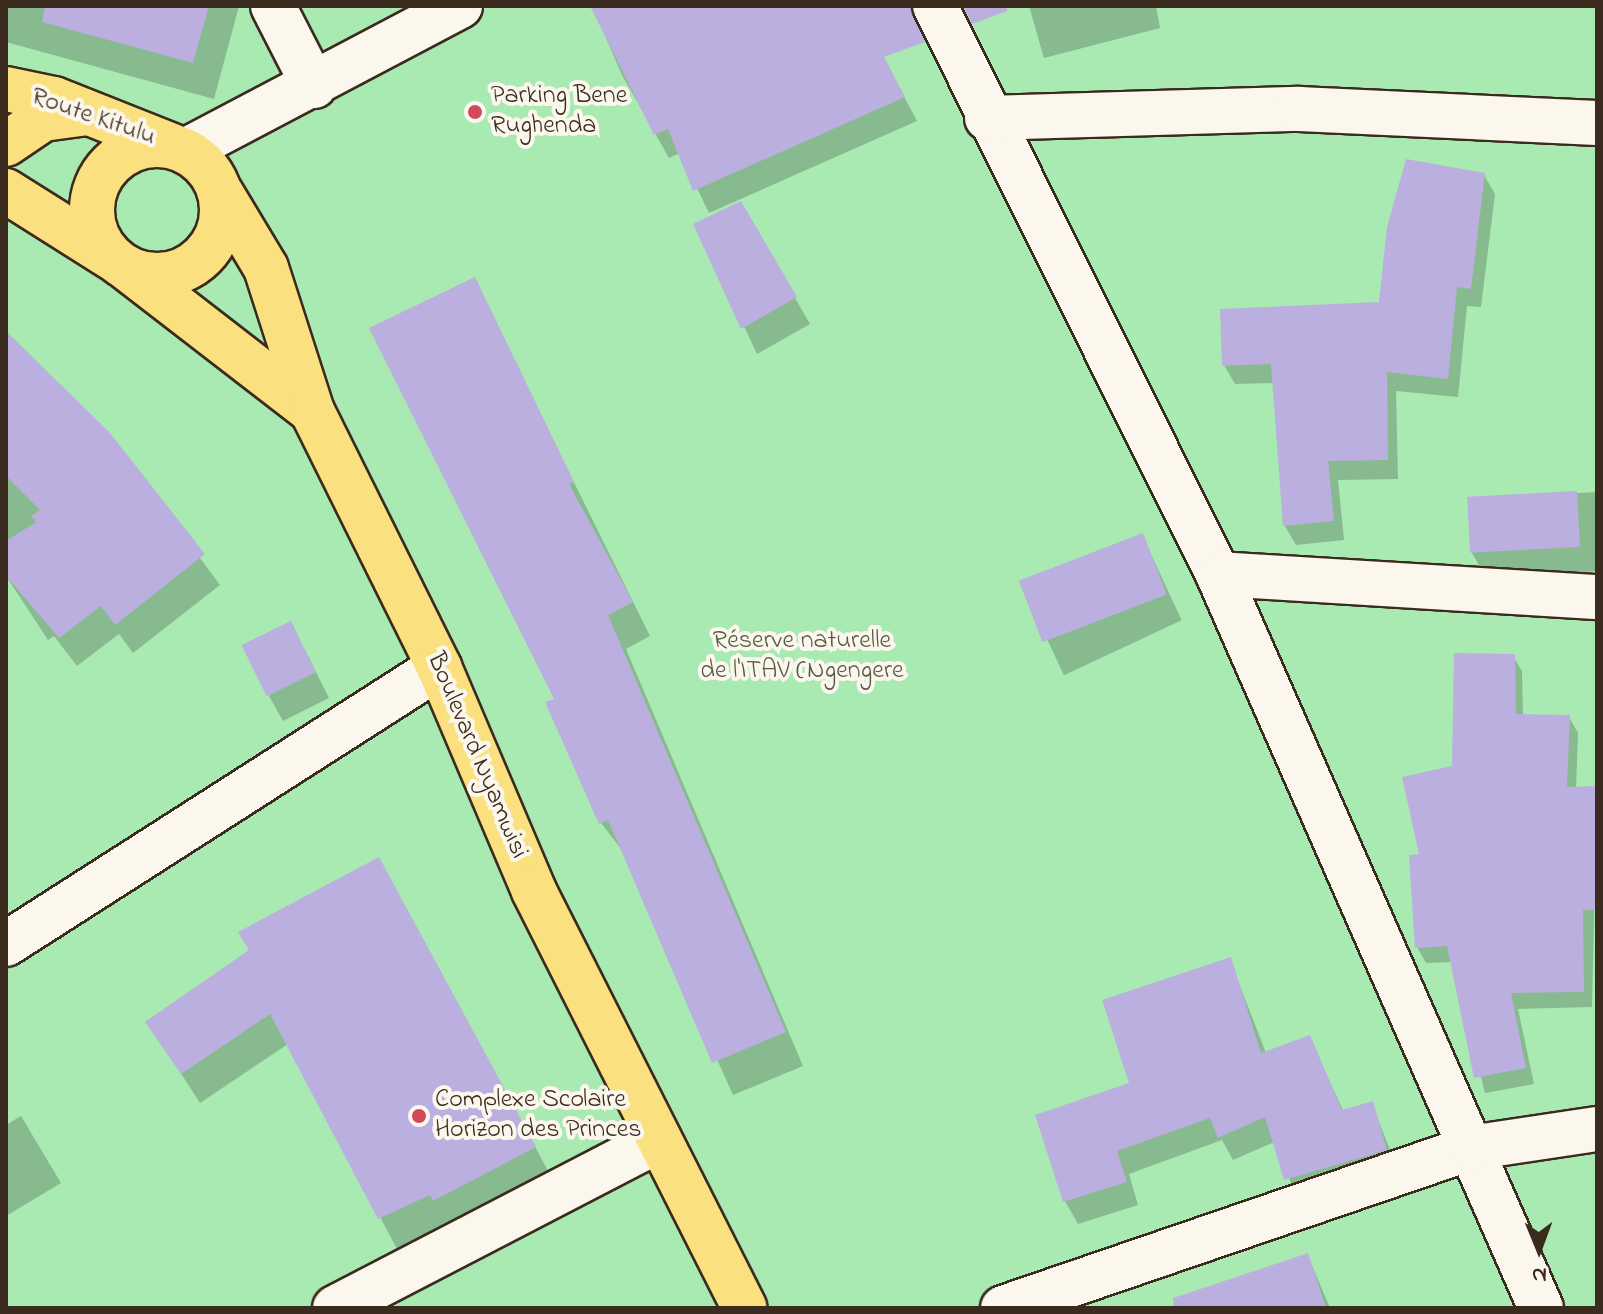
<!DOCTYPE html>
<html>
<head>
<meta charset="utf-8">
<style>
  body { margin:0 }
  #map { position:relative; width:1603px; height:1314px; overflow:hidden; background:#eee9ea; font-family:"Indie Flower",sans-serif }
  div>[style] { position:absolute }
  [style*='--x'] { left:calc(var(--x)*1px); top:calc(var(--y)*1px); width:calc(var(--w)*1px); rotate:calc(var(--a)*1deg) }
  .green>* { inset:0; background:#a9e9b2; transform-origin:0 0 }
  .shadow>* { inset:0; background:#0003; transform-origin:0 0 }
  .building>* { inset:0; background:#bbafe0; transform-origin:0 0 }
  .roads { filter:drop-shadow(2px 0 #3b2a1e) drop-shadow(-2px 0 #3b2a1e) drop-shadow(0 2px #3b2a1e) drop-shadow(0 -2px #3b2a1e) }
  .minor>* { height:44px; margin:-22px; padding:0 22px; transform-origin:22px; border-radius:22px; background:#fbf7ec }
  .major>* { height:44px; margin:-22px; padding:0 22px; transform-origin:22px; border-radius:22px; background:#fbe080 }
  .major>.ring { margin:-22px; padding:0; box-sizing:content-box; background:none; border:44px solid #fbe080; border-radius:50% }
  .dots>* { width:22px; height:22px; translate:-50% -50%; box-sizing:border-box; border:4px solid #fbf7ec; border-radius:50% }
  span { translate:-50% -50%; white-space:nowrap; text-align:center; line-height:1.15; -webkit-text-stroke:8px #fbf7ec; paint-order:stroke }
  .poi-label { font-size:26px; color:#3b2a1e }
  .left { translate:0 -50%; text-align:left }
  .street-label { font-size:26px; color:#3b2a1e }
  .park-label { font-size:26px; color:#565a43 }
  .frame { position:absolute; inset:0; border:8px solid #3b2a1e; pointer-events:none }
  .north { position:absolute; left:1499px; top:1210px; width:80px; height:80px; -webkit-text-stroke:6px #fbf7ec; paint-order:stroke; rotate:179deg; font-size:22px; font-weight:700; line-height:32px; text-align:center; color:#3b2a1e }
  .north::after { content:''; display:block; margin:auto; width:28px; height:36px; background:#3b2a1e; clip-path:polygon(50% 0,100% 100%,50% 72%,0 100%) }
</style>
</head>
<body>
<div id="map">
  <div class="green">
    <i style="left:6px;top:6px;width:1591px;height:1302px"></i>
  </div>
  <div class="shadow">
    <i style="clip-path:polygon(6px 6px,239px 6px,214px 99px,6px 42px)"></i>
    <i style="clip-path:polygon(592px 6px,856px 6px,917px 121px,709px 213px,680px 153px,669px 158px,622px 75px)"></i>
    <i style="clip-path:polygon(1029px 6px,1156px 6px,1160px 28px,1044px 58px)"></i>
    <i style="clip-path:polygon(1484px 175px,1495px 194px,1481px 307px,1467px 306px,1458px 397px,1396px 391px,1398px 479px,1338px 480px,1344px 540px,1296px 545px,1285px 526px,1274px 383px,1235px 384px,1224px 365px,1381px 304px)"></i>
    <i style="clip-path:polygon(741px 204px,810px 324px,757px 354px,696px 224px)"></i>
    <i style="clip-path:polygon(474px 280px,650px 636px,626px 649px,803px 1066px,733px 1095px,625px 854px,601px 823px,556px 700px)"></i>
    <i style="clip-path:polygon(6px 334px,108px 433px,220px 585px,133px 653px,119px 634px,77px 666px,54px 636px,48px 640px,6px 576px)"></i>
    <i style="clip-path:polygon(1597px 492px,1597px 571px,1486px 577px,1472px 553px,1469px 499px)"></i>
    <i style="left:1142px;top:535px;width:94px;height:130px;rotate:65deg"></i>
    <i style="clip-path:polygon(305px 650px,329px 698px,283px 721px,269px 696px)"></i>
    <i style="clip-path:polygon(1513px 656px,1522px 671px,1523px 716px,1569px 717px,1578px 733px,1576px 789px,1597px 788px,1592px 1007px,1518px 1009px,1534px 1084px,1485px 1093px,1452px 962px,1426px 963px,1417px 947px,1422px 856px,1454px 768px)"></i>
    <i style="clip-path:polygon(396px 890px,552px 1178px,397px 1249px,288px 1044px,200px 1103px,148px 1022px,251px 951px)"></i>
    <i style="clip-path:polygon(1230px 960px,1266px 1053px,1309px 1037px,1344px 1112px,1372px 1104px,1399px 1173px,1299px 1202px,1274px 1142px,1233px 1160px,1222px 1140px,1129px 1174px,1138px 1205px,1078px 1224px,1065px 1201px,1131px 1085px)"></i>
    <i style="clip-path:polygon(21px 1116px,61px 1183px,6px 1216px,6px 1125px)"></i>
    <i style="clip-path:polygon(1308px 1256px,1330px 1308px,1268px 1308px)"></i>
  </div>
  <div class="building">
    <i style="clip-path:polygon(45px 6px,209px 6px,193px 63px,42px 22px)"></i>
    <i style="clip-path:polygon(590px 6px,910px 6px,925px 42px,884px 57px,905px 97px,693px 191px,668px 129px,654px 135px)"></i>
    <i style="clip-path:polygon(963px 6px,1006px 6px,1007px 11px,972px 24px)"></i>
    <i style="clip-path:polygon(1406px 159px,1485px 173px,1471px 289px,1457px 287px,1448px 379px,1387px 372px,1388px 460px,1328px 461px,1334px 521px,1283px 526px,1271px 364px,1222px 366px,1220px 309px,1379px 302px,1387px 227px)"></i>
    <i style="clip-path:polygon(741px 201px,797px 297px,741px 329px,693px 224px)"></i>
    <i style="clip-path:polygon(475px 277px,574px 482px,569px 484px,633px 602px,608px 615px,786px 1032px,712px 1063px,608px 820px,599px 824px,545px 702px,554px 699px,369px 328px)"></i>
    <i style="clip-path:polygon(6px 331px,110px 433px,205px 554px,115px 625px,101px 606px,59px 638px,6px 576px,6px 541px,36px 522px,31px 516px,40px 510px,6px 476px)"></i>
    <i style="left:1577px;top:491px;width:56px;height:110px;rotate:87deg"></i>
    <i style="left:1143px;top:533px;width:66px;height:133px;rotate:69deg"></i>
    <i style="left:291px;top:621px;width:57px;height:55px;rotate:64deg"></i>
    <i style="clip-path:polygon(1454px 653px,1515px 654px,1516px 714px,1570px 715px,1567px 787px,1597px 786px,1597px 910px,1583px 910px,1584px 992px,1511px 993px,1526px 1068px,1474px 1078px,1447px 946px,1415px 948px,1409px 855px,1419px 854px,1402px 777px,1452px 766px)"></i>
    <i style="clip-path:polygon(379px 857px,536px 1147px,433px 1201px,430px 1195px,378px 1219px,270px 1014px,181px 1074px,145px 1022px,249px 950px,238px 932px)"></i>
    <i style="clip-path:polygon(1231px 957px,1261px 1053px,1310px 1035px,1342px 1110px,1373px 1101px,1387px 1150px,1284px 1180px,1265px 1117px,1218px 1138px,1210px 1118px,1117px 1151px,1127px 1182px,1063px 1202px,1035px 1115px,1129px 1083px,1102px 1000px)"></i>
    <i style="clip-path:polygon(1308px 1253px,1326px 1308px,1174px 1308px,1173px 1298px)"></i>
  </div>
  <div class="roads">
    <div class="minor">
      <i style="--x:273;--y:6;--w:90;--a:62.9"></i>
      <i style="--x:935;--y:6;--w:635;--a:63.52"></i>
      <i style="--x:1218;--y:574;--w:802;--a:66.25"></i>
      <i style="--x:987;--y:118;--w:312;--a:-1.7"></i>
      <i style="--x:1299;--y:109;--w:298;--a:2.7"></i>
      <i style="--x:185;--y:151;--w:311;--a:-27.8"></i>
      <i style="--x:1218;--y:574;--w:380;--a:3.5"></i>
      <i style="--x:6;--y:944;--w:514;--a:-32.61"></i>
      <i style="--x:335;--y:1308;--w:365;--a:-27.4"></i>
      <i style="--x:1003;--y:1308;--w:494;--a:-18.9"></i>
      <i style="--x:1470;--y:1148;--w:128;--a:-8.5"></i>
    </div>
    <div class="major">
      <i style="--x:6;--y:89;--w:49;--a:11.8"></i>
      <i style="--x:54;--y:99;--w:128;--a:21.6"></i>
      <i style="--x:6;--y:144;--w:45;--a:-34"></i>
      <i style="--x:43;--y:119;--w:43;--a:-7.9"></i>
      <i class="ring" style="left:92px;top:145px;width:86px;height:86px"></i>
      <i style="--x:6;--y:191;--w:124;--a:32.2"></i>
      <i style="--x:221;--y:193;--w:87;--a:59"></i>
      <i style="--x:266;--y:268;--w:150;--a:72.2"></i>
      <i style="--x:128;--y:269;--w:232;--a:37.7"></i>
      <i style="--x:312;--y:411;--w:286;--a:63.6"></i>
      <i style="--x:439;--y:667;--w:243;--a:67"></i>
      <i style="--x:534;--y:891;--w:467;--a:63.2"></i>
    </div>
  </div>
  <div class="dots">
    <i style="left:475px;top:112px;background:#d1495b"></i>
    <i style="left:419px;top:1116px;background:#d1495b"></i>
  </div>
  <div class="poi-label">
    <span class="left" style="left:491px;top:112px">Parking Bene<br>Rughenda</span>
    <span class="left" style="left:435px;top:1116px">Complexe Scolaire<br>Horizon des Princes</span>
  </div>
  <div class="street-label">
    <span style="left:93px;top:118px;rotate:19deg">Route Kitulu</span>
    <span style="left:476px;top:756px;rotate:67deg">Boulevard Nyamwisi</span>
  </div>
  <div class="park-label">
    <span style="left:802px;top:657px">Réserve naturelle<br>de l'ITAV (Ngengere</span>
  </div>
  <div class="frame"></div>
  <div class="north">N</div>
</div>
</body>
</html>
